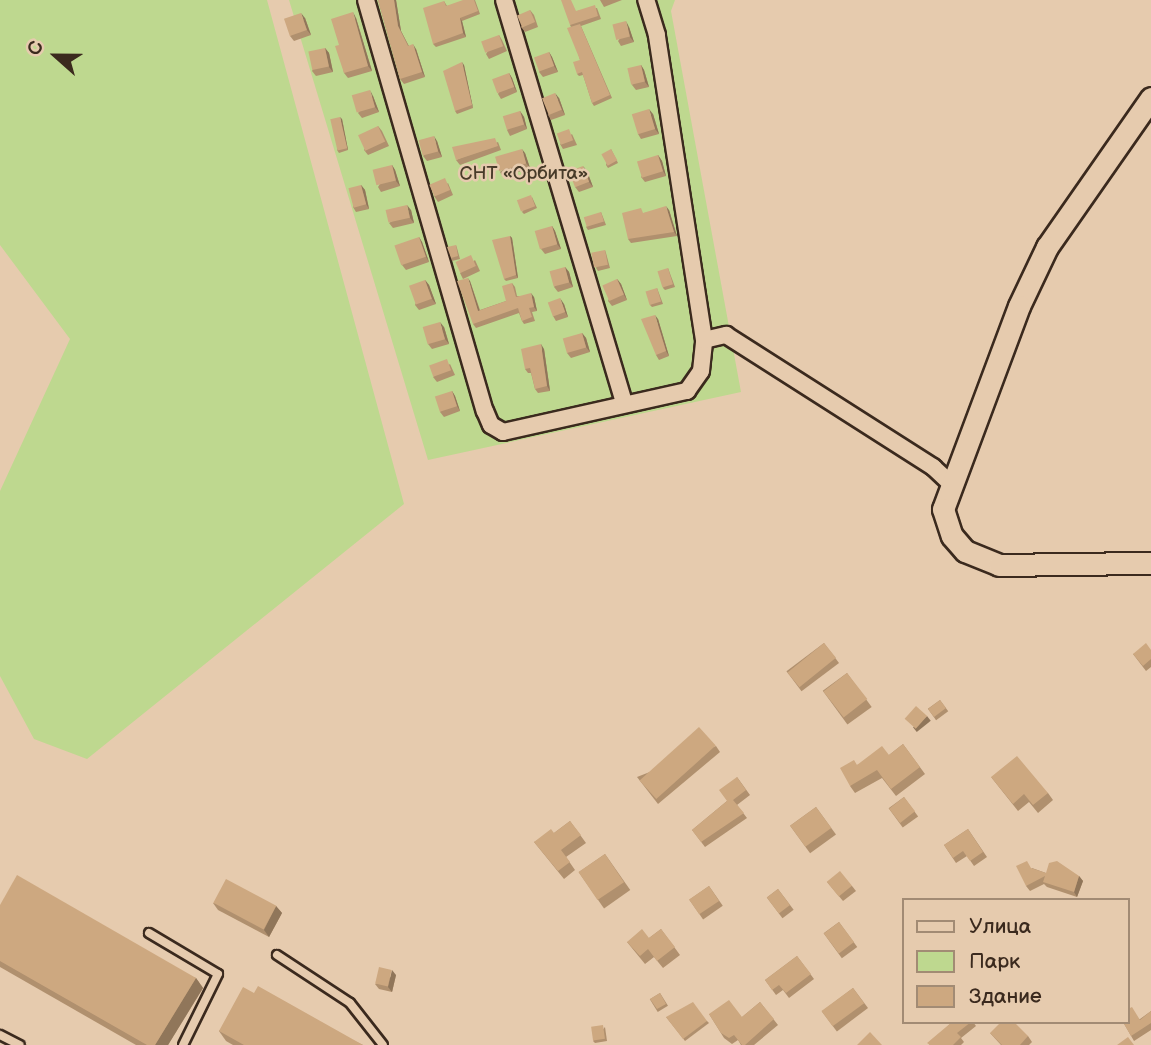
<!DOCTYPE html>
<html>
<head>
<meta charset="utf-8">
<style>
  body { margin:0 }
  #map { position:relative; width:1151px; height:1045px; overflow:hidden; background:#e6cbae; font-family:"Balsamiq Sans",sans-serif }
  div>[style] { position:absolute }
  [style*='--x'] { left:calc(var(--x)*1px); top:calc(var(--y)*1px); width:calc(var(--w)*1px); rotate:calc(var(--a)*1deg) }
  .green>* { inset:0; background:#bed88f }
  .roads { filter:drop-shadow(2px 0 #3b2a1e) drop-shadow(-2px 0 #3b2a1e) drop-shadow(0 2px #3b2a1e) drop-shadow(0 -2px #3b2a1e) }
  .service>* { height:8px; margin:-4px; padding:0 4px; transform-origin:4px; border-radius:4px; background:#e6cbae }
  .minor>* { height:16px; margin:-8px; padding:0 8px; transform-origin:8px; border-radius:8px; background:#e6cbae }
  .tertiary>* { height:21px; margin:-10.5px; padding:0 10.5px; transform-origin:10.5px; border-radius:10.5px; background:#e6cbae }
  .wall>* { inset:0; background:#b0906e; transform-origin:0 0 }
  .shaded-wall>* { inset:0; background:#90765a; transform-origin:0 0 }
  .building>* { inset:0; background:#cda880; transform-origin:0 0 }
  span { translate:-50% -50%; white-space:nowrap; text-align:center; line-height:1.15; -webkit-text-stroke:5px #e6cbae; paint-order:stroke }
  .park-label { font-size:19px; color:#483b29 }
  .legend { position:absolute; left:902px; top:898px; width:228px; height:126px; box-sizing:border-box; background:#e6cbae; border:2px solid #a28b74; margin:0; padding:9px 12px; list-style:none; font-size:21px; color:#3b2a1e }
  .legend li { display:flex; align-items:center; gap:14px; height:35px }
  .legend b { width:35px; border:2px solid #a28b74 }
  .north { position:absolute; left:21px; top:21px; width:70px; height:70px; -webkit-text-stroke:5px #e6cbae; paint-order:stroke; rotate:291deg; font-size:19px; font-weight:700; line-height:28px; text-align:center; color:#3b2a1e }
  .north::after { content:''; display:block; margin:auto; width:24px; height:32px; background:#3b2a1e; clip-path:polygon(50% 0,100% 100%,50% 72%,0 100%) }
</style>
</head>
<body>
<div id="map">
  <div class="green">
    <i style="clip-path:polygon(0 0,267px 0,404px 504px,87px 759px,34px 739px,0 676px,0 491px,70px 339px,0 245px)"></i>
    <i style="clip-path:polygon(289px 0,675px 0,671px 11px,741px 392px,428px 460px)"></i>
  </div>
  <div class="roads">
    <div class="service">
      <i style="--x:149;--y:933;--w:80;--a:30.7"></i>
      <i style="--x:218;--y:974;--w:79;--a:116.2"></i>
      <i style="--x:277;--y:955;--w:87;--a:33.3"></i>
      <i style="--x:350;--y:1003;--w:53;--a:51.8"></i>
      <i style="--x:0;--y:1035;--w:22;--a:27"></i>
    </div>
    <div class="minor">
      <i style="--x:366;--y:0;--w:428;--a:73.9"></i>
      <i style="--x:485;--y:411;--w:15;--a:67"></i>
      <i style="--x:491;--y:425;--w:14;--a:30"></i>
      <i style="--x:503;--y:432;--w:189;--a:-12.6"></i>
      <i style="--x:687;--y:391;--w:24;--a:-55"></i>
      <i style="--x:701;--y:371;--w:31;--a:-84"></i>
      <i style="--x:704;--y:340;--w:309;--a:-98.8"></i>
      <i style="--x:657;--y:35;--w:37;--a:-107"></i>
      <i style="--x:504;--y:0;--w:420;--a:73.4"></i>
      <i style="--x:704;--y:340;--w:23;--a:-13"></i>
      <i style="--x:726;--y:335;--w:246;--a:32.5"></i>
      <i style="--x:933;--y:467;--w:23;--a:43"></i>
    </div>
    <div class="tertiary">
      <i style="--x:1151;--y:98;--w:182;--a:124.9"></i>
      <i style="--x:1047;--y:247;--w:65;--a:115.4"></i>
      <i style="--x:1019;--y:306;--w:217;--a:110.5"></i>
      <i style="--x:943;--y:509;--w:28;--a:72"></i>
      <i style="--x:952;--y:536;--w:20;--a:49"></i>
      <i style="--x:965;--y:551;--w:37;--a:22"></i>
      <i style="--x:999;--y:565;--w:152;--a:-0.8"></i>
    </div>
  </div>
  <div class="wall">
    <i style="clip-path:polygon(378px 0,396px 0,401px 31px,409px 46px,416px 49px,425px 77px,404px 84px,400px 79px)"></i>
    <i style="clip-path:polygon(475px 0,480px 14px,462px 21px,466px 37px,436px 47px,433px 44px,444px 1px,447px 6px)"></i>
    <i style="clip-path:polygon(600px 0,622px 0,604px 7px)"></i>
    <i style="clip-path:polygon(597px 8px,601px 19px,581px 26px,612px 98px,594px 106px,592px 103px,583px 75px,579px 76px,577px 74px,580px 60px,571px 27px,570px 25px,577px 11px)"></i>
    <i style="clip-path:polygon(530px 10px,534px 15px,538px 27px,525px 32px,521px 27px)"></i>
    <i style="clip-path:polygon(305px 18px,311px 35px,294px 41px,290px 36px)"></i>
    <i style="clip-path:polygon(356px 18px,372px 71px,348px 78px,344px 73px,339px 45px)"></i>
    <i style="clip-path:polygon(629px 27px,634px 42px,621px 46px,618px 41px)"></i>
    <i style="clip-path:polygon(499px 35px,502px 40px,507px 51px,489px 59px,486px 54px)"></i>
    <i style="clip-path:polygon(325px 48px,329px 53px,333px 72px,316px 76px,312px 71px)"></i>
    <i style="clip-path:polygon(549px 52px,552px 57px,558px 72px,543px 77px,539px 72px)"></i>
    <i style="clip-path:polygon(464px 65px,473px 108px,457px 114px,455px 111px)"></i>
    <i style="clip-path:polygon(641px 65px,644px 70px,649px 87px,636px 90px,632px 85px)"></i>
    <i style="clip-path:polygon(509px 73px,512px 78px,517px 92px,501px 99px,498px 94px)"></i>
    <i style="clip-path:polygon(373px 96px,379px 112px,362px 118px,358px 113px)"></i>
    <i style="clip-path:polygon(559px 98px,565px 115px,551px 120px,548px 115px)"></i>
    <i style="clip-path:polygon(520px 111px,524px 117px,527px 129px,510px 136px,507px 130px)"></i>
    <i style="clip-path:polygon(653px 114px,659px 134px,641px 139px,638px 134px)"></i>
    <i style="clip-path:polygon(342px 119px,348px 150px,339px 153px,337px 150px)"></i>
    <i style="clip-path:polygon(378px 126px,382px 131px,389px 146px,368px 155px,364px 150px)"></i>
    <i style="clip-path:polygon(572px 134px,577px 145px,563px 149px,560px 144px)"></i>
    <i style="clip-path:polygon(437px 141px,442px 157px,427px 161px,423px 156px)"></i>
    <i style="clip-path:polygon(498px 142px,501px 150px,460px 165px,456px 160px)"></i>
    <i style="clip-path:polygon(611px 149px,618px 163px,608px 168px,606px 165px)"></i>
    <i style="clip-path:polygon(525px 153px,530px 168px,503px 177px,500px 172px)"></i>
    <i style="clip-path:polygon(658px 155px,662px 161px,666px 176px,645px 182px,641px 177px)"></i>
    <i style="clip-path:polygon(392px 165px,395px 170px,400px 186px,381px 192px,378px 187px)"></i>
    <i style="clip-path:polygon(587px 171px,593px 187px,579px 192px,575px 187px)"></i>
    <i style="clip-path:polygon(448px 183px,453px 195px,438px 202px,434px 196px)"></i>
    <i style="clip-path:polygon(361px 185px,365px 190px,369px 209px,356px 212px,353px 207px)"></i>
    <i style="clip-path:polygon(532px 197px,537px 208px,524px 214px,522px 212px)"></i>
    <i style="clip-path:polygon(411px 210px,414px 223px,393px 228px,389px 223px)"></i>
    <i style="clip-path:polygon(669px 210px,677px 236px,631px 243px,628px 239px,644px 213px)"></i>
    <i style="clip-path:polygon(601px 212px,606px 225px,588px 230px,586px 227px)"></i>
    <i style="clip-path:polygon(552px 226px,555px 231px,561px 249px,545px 254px,541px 249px)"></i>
    <i style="clip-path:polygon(510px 236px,512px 238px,518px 278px,506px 281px,504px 279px)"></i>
    <i style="clip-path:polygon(419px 237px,422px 242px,429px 262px,406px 270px,402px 265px)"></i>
    <i style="clip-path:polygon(456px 245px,457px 248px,460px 259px,452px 261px,451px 258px)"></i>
    <i style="clip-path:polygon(605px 250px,606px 253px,610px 268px,598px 271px,596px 268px)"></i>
    <i style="clip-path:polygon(475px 260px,480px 271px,463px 279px,460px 273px)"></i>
    <i style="clip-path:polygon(565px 267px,569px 272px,573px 287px,558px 292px,554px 287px)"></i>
    <i style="clip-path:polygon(668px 268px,675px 287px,665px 290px,663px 288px)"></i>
    <i style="clip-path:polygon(617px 279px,621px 284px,627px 300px,612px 306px,608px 301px)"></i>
    <i style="clip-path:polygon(425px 280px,429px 285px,436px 304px,419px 310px,415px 305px)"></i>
    <i style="clip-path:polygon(470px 281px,480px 310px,506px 301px,512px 283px,515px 287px,517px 296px,534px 297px,537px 311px,532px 312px,535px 321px,524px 324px,522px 321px,519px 313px,476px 328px,473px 324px)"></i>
    <i style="clip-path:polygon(657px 288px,663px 304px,652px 307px,650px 305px)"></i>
    <i style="clip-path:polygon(564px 304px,568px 317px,556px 321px,553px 316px)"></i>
    <i style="clip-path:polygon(658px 319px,669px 356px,659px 360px,656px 355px)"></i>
    <i style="clip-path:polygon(444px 327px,449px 344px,432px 349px,428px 344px)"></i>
    <i style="clip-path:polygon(582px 333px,586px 338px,590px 352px,571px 358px,567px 353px)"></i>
    <i style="clip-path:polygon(544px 349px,550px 391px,538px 393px,535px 389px,531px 373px,528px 373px,525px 369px)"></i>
    <i style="clip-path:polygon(450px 364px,455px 375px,437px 382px,433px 377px)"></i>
    <i style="clip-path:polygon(452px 391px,455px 396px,460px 411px,444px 417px,440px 412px)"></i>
    <i style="left:824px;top:643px;width:25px;height:47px;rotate:53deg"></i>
    <i style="clip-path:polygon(1151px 650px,1151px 667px,1146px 671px,1133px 654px)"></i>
    <i style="left:847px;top:673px;width:42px;height:30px;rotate:54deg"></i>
    <i style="left:940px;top:700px;width:14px;height:15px;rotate:54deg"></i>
    <i style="clip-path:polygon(903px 744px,925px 774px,896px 796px,882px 778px,855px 793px,850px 786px,857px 765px,889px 755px)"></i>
    <i style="clip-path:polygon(716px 746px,720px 752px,658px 804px,637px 777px)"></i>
    <i style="clip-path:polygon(737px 777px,750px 795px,737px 805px,747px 818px,705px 847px,692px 830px,727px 801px)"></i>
    <i style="clip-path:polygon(991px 777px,1048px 793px,1053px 800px,1038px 813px,1029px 802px,1018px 811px)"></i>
    <i style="left:904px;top:797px;width:24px;height:19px;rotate:54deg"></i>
    <i style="left:816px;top:807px;width:34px;height:32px;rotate:54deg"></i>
    <i style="clip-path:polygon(570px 821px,586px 843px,566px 857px,575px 870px,564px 879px,534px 842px,554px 833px)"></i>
    <i style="clip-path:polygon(968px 829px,987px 857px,974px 866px,967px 856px,956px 863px,944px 845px)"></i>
    <i style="left:605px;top:854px;width:44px;height:32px;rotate:55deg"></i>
    <i style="clip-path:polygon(1032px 868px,1046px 873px,1079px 876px,1083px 881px,1077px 897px,1047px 887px,1044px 884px,1030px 891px,1026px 886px)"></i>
    <i style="clip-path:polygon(827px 882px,852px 886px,856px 891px,843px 901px)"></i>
    <i style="left:709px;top:886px;width:24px;height:24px;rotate:55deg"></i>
    <i style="left:778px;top:889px;width:26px;height:14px;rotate:53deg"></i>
    <i style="clip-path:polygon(213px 903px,276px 906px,282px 913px,269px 937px,218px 910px)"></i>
    <i style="clip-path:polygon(0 905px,196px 978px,203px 988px,168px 1045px,136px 1045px,0 967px)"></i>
    <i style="left:839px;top:922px;width:31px;height:19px;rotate:54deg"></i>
    <i style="clip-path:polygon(661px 929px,680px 955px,663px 968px,654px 957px,645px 964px,627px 942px,649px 938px)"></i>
    <i style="clip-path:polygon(797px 956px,814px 979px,789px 998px,783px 990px,776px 995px,765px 980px)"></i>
    <i style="clip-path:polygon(396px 975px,392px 992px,379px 989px,375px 984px)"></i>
    <i style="left:853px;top:988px;width:25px;height:39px;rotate:53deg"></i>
    <i style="clip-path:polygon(254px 993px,363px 1045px,233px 1045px,226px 1041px,219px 1031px)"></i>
    <i style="left:660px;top:993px;width:15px;height:12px;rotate:58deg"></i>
    <i style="clip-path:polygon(760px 1002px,778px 1025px,754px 1045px,741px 1045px,738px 1040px,732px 1044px,724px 1038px,709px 1014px,742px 1017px)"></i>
    <i style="clip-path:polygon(1151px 1011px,1151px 1030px,1134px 1041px,1123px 1022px,1140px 1019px)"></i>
    <i style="clip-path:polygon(666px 1017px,707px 1021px,709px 1023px,685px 1041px)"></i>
    <i style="clip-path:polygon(952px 1022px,973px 1022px,976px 1026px,961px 1038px,964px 1042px,961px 1045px,929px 1045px)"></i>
    <i style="clip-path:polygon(605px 1027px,607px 1041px,595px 1043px,593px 1041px)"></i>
    <i style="clip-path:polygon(990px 1033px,1028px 1036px,1032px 1042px,1029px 1045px,1001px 1045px)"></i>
  </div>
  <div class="shaded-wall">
    <i style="clip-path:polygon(394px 0,396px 0,401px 31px,411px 51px,398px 26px)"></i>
    <i style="clip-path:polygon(353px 12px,356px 18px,372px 71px,368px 66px)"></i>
    <i style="clip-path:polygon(301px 13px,305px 18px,311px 35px,307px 30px)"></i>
    <i style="clip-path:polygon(460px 18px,462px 21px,466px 37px,463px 33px)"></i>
    <i style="clip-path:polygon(626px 21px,629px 27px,634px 42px,630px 37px)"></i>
    <i style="clip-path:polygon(413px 44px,416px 49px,425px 77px,422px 72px)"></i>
    <i style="clip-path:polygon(325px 48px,329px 53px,333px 72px,329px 67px)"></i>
    <i style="clip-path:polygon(549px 52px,552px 57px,558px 72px,554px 66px)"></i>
    <i style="clip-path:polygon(462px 62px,464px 65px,473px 108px,472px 105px)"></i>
    <i style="clip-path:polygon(641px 65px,644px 70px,649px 87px,645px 82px)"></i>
    <i style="clip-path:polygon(509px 73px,512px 78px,517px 92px,514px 87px)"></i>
    <i style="clip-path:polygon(370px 90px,373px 96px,379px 112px,375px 107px)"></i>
    <i style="clip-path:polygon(555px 93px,559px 98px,565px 115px,562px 110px)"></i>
    <i style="clip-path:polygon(649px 109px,653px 114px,659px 134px,655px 129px)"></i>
    <i style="clip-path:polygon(520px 111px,524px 117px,527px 129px,524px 124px)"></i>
    <i style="clip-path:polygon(340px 117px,342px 119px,348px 150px,347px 148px)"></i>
    <i style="clip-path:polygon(434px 136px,437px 141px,442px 157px,438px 151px)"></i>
    <i style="clip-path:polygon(522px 149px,525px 153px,530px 168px,526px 163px)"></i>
    <i style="clip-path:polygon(658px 155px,662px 161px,666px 176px,663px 171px)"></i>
    <i style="clip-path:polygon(392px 165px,395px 170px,400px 186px,396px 181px)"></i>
    <i style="clip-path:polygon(583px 166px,587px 171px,593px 187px,589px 182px)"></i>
    <i style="clip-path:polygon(361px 185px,365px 190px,369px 209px,366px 204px)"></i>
    <i style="clip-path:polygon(407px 205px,411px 210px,414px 223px,410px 218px)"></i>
    <i style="clip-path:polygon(666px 206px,669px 210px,677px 236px,674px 232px)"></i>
    <i style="clip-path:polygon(552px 226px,555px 231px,561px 249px,557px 244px)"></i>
    <i style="clip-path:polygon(510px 236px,512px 238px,518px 278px,516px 275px)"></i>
    <i style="clip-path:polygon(419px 237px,422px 242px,429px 262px,426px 257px)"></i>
    <i style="clip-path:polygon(565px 267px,569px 272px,573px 287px,569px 282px)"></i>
    <i style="clip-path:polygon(468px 278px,470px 281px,481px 315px,478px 311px)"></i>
    <i style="clip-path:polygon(617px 279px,621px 284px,627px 300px,624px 295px)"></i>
    <i style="clip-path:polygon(425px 280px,429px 285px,436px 304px,432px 299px)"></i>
    <i style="clip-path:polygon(531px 293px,534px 297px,537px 311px,534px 307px)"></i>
    <i style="clip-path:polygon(560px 298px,564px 304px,568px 317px,565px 312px)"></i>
    <i style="clip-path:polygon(655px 315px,658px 319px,669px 356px,666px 351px)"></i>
    <i style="clip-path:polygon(440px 322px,444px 327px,449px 344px,445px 339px)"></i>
    <i style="clip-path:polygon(582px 333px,586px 338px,590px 352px,586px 347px)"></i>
    <i style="clip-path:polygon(541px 344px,544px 349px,550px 391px,547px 386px)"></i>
    <i style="clip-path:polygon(452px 391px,455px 396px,460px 411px,457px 406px)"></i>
    <i style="left:927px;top:716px;width:6px;height:18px;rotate:51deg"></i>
    <i style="clip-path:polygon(1079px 876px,1083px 881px,1077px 897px,1074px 892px)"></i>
    <i style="clip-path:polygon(276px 906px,282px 913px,269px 937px,264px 930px)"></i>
    <i style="clip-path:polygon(392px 970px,396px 975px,392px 992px,388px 987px)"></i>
    <i style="clip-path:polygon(196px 978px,203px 988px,168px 1045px,155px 1045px)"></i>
  </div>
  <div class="building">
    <i style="clip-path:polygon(378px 0,394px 0,398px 26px,408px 46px,413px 44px,422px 72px,400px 79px)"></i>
    <i style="clip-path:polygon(463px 0,474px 0,478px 11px,460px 18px,463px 33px,433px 44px,423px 8px,444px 1px,446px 6px)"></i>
    <i style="clip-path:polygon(561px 0,571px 0,576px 11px,595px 5px,598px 16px,570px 25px)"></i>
    <i style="left:530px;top:10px;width:13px;height:14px;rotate:67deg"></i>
    <i style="clip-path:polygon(353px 12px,368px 66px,344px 73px,335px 46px,339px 45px,331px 19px)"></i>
    <i style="left:301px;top:13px;width:18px;height:18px;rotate:71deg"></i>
    <i style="left:626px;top:21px;width:16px;height:14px;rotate:76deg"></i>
    <i style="clip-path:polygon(580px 24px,610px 95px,592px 103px,582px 72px,577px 74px,573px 62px,580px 60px,567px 28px)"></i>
    <i style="left:499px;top:35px;width:12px;height:19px;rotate:70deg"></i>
    <i style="left:325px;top:48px;width:19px;height:17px;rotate:78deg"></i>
    <i style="left:549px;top:52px;width:15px;height:16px;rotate:70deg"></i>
    <i style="clip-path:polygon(462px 62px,472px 105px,455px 111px,443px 71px)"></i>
    <i style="left:641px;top:65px;width:17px;height:14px;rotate:77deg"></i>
    <i style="left:509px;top:73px;width:15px;height:18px;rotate:70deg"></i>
    <i style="left:370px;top:90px;width:18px;height:19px;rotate:74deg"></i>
    <i style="left:555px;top:93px;width:18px;height:14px;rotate:68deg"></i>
    <i style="left:649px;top:109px;width:21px;height:18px;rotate:73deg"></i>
    <i style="left:520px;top:111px;width:14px;height:18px;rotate:73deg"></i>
    <i style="left:340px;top:117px;width:32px;height:10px;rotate:77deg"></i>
    <i style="left:378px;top:126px;width:17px;height:22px;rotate:65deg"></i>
    <i style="left:569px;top:129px;width:12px;height:13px;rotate:70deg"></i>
    <i style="left:434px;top:136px;width:16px;height:16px;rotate:75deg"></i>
    <i style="clip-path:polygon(495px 138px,498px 146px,456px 160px,452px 147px)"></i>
    <i style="left:522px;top:149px;width:15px;height:28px;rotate:74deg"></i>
    <i style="left:611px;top:149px;width:13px;height:11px;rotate:61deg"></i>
    <i style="left:658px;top:155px;width:17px;height:22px;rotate:73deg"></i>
    <i style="left:392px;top:165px;width:16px;height:20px;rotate:76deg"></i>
    <i style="left:583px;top:166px;width:17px;height:15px;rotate:69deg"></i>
    <i style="left:445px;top:178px;width:13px;height:17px;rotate:67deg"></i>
    <i style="left:361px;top:185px;width:20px;height:13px;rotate:75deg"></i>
    <i style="left:531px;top:195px;width:12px;height:15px;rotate:70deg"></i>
    <i style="left:407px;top:205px;width:13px;height:22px;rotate:77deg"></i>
    <i style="clip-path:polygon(666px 206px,674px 232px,628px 239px,622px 213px,641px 208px,643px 213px)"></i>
    <i style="left:601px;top:212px;width:10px;height:18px;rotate:73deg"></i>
    <i style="left:552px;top:226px;width:19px;height:18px;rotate:74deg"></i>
    <i style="clip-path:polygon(510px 236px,516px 275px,504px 279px,492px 240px)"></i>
    <i style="left:419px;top:237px;width:21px;height:26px;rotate:71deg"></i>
    <i style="clip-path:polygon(456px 245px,458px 256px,451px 258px,447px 247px)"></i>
    <i style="left:605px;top:250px;width:15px;height:14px;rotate:79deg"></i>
    <i style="left:471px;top:255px;width:12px;height:17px;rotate:66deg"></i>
    <i style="left:565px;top:267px;width:16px;height:16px;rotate:75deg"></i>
    <i style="left:668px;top:268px;width:17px;height:11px;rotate:73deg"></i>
    <i style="clip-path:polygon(468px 278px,478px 311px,506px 301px,502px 286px,512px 283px,516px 297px,531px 293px,534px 307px,529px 308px,532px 317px,522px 321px,518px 308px,473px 324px,457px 281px)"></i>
    <i style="left:617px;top:279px;width:17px;height:16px;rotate:66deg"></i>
    <i style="left:425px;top:280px;width:20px;height:17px;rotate:70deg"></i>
    <i style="left:657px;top:288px;width:14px;height:12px;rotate:73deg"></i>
    <i style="left:560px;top:298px;width:15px;height:13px;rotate:70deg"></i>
    <i style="clip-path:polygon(655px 315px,666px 351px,656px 355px,641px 319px)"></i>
    <i style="left:440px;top:322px;width:18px;height:18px;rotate:74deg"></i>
    <i style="left:582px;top:333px;width:15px;height:20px;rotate:74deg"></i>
    <i style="clip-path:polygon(541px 344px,547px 386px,535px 389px,530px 368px,525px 369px,521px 349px)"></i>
    <i style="left:447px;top:359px;width:12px;height:19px;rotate:70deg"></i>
    <i style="left:452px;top:391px;width:16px;height:18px;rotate:72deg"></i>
    <i style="left:824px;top:643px;width:19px;height:47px;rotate:51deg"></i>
    <i style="clip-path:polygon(1146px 643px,1151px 650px,1151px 659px,1143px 666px,1133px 654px)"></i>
    <i style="left:847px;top:673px;width:33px;height:30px;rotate:52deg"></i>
    <i style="left:940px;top:700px;width:10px;height:15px;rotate:53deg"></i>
    <i style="left:916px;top:706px;width:15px;height:17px;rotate:42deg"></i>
    <i style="left:699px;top:727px;width:25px;height:80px;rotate:48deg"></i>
    <i style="clip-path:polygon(903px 744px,920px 767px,891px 789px,877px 770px,850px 786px,840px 768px,854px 760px,857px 765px,882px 746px,889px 755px)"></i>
    <i style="clip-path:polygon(1017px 756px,1048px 793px,1033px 805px,1024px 794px,1013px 804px,991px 777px)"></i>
    <i style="clip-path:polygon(737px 777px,746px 790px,733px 800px,744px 813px,701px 842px,692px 830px,727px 801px,719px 790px)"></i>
    <i style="left:904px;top:797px;width:18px;height:19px;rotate:52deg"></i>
    <i style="left:816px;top:807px;width:26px;height:32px;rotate:54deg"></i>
    <i style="clip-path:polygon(570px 821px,581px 835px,561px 850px,570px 862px,558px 871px,534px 842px,551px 829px,554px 833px)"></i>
    <i style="clip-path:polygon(968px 829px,983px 852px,970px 861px,963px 851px,953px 858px,944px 845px)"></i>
    <i style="left:605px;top:854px;width:34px;height:32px;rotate:56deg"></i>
    <i style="clip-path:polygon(1027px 861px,1031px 868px,1046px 873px,1049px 863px,1057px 861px,1079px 876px,1074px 892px,1043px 882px,1045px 876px,1026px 886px,1016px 866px)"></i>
    <i style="left:840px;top:871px;width:19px;height:17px;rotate:51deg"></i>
    <i style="clip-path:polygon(17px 875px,196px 978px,155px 1045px,147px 1045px,0 961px,0 905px)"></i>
    <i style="left:226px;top:879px;width:57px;height:27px;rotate:28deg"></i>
    <i style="left:709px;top:886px;width:18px;height:24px;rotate:56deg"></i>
    <i style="left:778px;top:889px;width:20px;height:14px;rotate:53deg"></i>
    <i style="left:839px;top:922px;width:25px;height:19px;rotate:53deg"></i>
    <i style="clip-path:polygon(642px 929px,649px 938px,661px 929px,675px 947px,657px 961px,648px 949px,640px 956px,627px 942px)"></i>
    <i style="clip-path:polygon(797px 956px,811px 974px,786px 993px,779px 985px,772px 990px,765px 980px)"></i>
    <i style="left:379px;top:967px;width:13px;height:17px;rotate:13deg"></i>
    <i style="clip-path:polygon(258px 986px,363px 1045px,244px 1045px,219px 1031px,243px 987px,254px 993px)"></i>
    <i style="left:853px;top:988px;width:19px;height:39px;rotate:54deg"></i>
    <i style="clip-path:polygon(660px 993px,666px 1004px,657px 1009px,650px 999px)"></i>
    <i style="clip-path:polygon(729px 1000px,742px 1017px,760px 1002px,774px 1019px,745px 1045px,742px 1045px,734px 1035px,729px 1038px,721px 1033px,709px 1014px)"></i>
    <i style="clip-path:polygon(693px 1002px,707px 1021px,683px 1039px,666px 1017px)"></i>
    <i style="clip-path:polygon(1132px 1007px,1140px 1020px,1151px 1011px,1151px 1023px,1131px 1036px,1123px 1022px,1128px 1022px,1128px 1009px)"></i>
    <i style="clip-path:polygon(952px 1022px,971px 1022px,957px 1033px,961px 1037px,953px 1045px,930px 1045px,927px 1043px)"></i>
    <i style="clip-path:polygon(1001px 1022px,1014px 1022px,1028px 1036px,1020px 1045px,1002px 1045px,990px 1033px)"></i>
    <i style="left:603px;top:1025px;width:14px;height:12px;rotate:82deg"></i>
    <i style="clip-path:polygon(870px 1032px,882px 1045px,857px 1045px)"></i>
    <i style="clip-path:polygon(1128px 1037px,1134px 1045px,1117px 1045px)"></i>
  </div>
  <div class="park-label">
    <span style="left:524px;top:174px">СНТ «Орбита»</span>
  </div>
  <ul class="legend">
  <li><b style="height:9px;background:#e6cbae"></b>Улица</li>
  <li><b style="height:19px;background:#bed88f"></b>Парк</li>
  <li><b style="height:19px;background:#cda880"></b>Здание</li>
  </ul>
  <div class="north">С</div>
</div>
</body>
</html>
